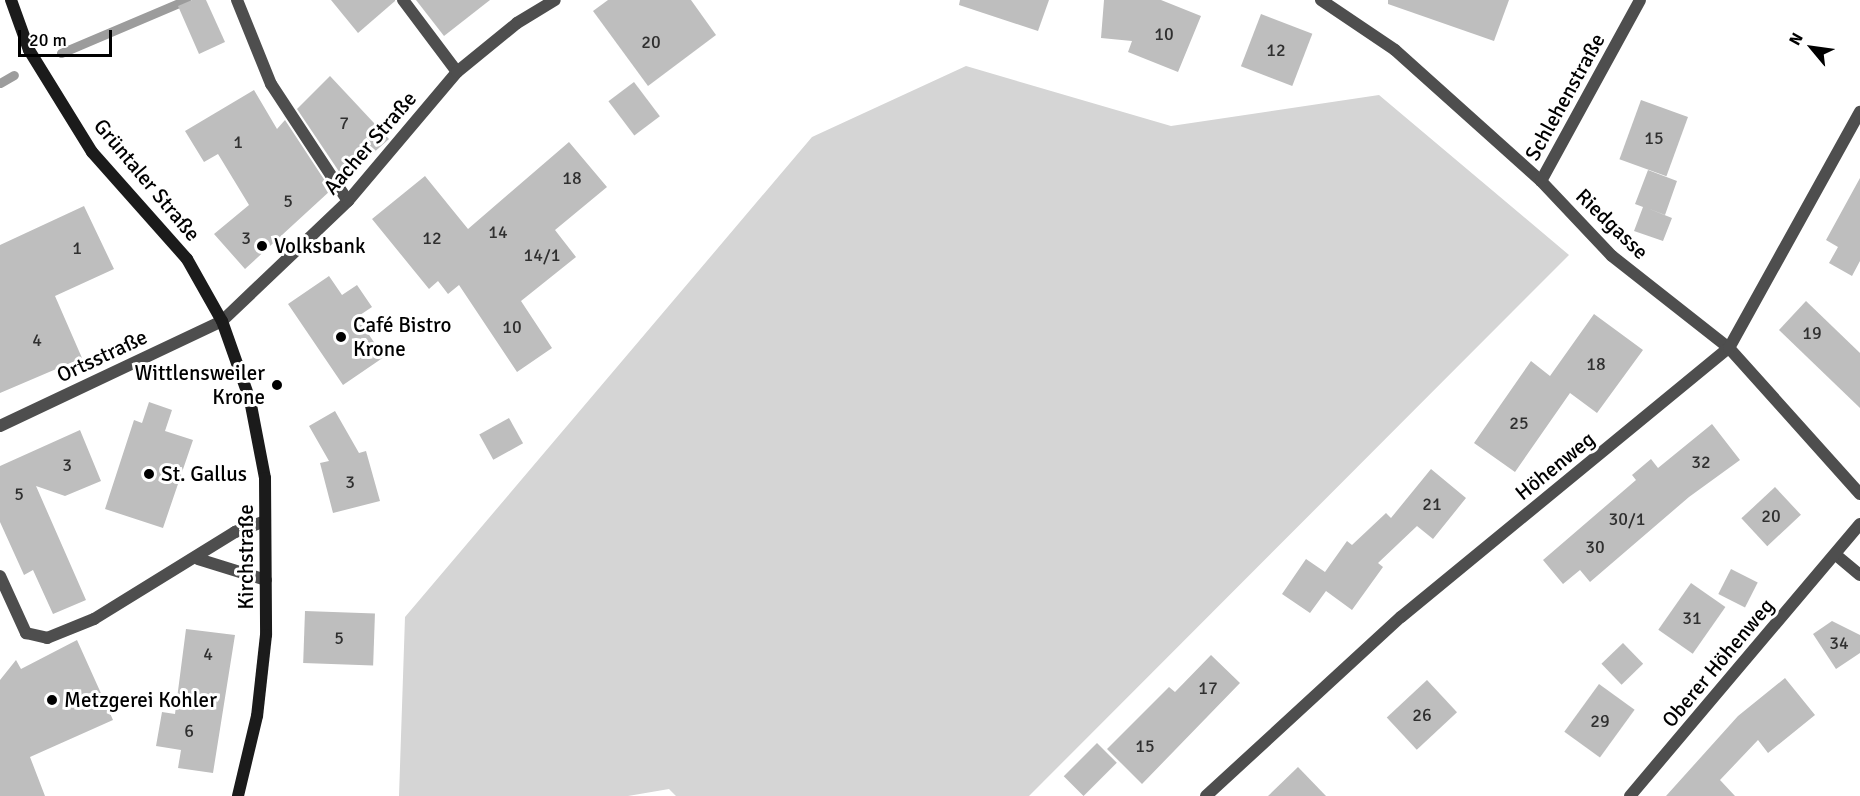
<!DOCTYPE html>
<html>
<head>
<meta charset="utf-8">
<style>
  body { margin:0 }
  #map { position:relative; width:1860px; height:796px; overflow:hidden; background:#fff; font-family:Signika,sans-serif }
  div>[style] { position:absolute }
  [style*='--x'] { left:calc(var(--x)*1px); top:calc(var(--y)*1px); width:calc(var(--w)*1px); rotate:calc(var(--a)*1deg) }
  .green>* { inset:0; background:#d5d5d5 }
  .stream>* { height:9px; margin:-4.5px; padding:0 4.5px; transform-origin:4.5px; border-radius:4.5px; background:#9c9c9c }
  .building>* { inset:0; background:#bebebe; transform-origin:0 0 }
  .lane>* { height:12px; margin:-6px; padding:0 6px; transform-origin:6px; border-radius:6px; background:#4e4e4e }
  .street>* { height:12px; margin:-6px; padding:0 6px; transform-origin:6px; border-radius:6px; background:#4e4e4e }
  .secondary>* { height:12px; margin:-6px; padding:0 6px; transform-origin:6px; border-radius:6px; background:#1b1b1b }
  .dots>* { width:16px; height:16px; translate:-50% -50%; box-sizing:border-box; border:3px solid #fff; border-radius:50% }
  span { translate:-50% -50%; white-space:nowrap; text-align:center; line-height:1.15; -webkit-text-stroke:6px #fff; paint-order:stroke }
  .number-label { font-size:18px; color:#303030 }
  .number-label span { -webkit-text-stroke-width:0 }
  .street-label { font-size:21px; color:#000 }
  .poi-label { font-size:21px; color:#000 }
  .left { translate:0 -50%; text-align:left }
  .right { translate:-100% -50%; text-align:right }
  .north { position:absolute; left:1782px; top:18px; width:60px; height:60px; -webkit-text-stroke:4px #fff; paint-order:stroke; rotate:299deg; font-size:16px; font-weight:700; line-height:24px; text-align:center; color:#000 }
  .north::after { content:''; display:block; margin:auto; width:21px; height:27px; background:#000; clip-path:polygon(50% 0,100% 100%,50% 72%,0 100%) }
  .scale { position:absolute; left:18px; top:30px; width:94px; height:27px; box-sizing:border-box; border:3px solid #000; border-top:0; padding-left:8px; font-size:18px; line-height:21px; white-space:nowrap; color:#000; -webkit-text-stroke:4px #fff; paint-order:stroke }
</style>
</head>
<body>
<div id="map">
  <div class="green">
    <i style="clip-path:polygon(966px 66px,1171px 126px,1379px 95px,1569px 255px,1029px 796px,676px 796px,669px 789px,628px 796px,399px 796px,405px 617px,812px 137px)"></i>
  </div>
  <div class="stream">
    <i style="--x:61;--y:53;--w:136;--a:-23"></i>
    <i style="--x:0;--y:83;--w:16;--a:-30"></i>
  </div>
  <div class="building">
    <i style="clip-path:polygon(192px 0,206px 0,225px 42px,199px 54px,178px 6px)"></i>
    <i style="clip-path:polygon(331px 0,395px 0,395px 1px,358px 33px)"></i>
    <i style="clip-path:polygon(416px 0,490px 0,444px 36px)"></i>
    <i style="clip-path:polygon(608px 0,691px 0,716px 35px,648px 86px,593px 11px)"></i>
    <i style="clip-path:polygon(960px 0,1049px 0,1038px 31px,959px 5px)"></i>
    <i style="clip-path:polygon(1104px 0,1161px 0,1201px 16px,1178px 72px,1128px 52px,1132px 41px,1101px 38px)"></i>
    <i style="clip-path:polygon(1388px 0,1509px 0,1494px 41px,1388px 4px)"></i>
    <i style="left:1261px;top:14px;width:55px;height:56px;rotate:21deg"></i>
    <i style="clip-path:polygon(330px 76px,389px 139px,344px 179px,297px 109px)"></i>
    <i style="left:634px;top:82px;width:43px;height:32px;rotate:53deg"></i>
    <i style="clip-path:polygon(254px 90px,277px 129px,285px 120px,331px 190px,245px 269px,214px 234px,249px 205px,218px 154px,204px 162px,185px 131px)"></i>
    <i style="left:1641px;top:100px;width:50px;height:63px;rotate:20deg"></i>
    <i style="clip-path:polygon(569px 142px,607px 187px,555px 230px,576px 257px,521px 301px,552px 348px,517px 372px,459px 285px,448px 294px,438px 281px,429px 289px,372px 219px,425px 176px,468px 229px)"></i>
    <i style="clip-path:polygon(1648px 170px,1677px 181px,1665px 215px,1647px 208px,1672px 218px,1663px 241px,1634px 231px,1643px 207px,1635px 204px)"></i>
    <i style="clip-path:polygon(1860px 178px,1860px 261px,1852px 276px,1829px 263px,1838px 247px,1826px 240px)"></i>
    <i style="clip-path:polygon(84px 206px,114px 269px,55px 296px,82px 358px,0 393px,0 245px)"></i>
    <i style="clip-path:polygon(329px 276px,342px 295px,357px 285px,372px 307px,357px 317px,384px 357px,343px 385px,288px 304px)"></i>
    <i style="clip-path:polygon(1806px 301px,1860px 353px,1860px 408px,1779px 330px)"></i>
    <i style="clip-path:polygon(1594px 314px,1643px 350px,1597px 413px,1570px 393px,1515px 472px,1474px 443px,1531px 361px,1550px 376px)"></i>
    <i style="clip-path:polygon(149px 402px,172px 410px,165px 431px,193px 440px,163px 528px,105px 509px,134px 420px,142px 423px)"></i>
    <i style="clip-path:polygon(335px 411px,359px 453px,366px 451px,380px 501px,333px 513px,320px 463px,329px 461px,309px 426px)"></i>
    <i style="left:509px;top:418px;width:29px;height:34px;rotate:61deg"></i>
    <i style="clip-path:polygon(1712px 424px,1740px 460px,1689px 497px,1590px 582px,1580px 570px,1563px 584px,1543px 560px,1636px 480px,1632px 475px,1651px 459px,1658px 468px)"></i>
    <i style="clip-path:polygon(80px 430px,101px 481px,65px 496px,36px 486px,86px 600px,53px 614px,33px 570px,24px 575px,0 522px,0 466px)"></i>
    <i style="clip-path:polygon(1431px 469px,1466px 498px,1433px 539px,1417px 526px,1378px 563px,1383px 567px,1352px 610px,1326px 591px,1310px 613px,1282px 594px,1306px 559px,1325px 572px,1347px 541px,1352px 545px,1386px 513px,1391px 518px)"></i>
    <i style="left:1775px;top:487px;width:38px;height:46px;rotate:47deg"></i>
    <i style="left:1731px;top:569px;width:30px;height:28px;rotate:27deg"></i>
    <i style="left:1691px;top:583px;width:42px;height:57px;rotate:35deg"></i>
    <i style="left:305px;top:611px;width:70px;height:52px;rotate:2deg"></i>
    <i style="clip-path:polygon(1832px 621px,1860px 635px,1860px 653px,1836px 669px,1813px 634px)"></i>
    <i style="clip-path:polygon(186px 629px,235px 635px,213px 773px,178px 768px,181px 750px,156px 746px,162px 712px,175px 714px)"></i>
    <i style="clip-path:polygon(77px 640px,113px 720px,30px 757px,45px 796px,0 796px,0 680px,16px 660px,21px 669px)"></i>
    <i style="left:1623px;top:643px;width:29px;height:30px;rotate:46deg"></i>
    <i style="clip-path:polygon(1211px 655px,1240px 683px,1142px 784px,1107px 749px,1169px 687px,1175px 692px)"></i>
    <i style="clip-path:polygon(1785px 678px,1815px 715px,1768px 753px,1758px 740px,1720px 780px,1735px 796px,1666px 796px,1738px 716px)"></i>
    <i style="left:1427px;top:680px;width:44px;height:55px;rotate:47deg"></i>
    <i style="left:1599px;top:684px;width:44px;height:59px;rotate:36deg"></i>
    <i style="left:1097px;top:743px;width:28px;height:47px;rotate:45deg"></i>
    <i style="clip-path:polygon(1298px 767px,1326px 796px,1268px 796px)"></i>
  </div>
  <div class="lane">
    <i style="--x:1836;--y:555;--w:31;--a:40"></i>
  </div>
  <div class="street">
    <i style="--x:237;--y:0;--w:91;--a:68"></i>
    <i style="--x:271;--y:84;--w:140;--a:56.7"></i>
    <i style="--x:403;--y:0;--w:90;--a:53.1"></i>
    <i style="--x:1321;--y:0;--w:89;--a:34"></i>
    <i style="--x:1395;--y:50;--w:196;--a:41.9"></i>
    <i style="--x:1541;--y:181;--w:103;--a:46.6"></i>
    <i style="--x:1612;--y:256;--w:149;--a:38.2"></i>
    <i style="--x:1729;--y:348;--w:196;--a:48.1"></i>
    <i style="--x:1541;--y:181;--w:206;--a:-61.3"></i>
    <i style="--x:0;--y:426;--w:246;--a:-25.3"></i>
    <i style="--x:222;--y:321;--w:174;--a:-43.6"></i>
    <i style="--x:348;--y:201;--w:169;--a:-49.8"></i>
    <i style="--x:457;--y:72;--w:77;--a:-39.2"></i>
    <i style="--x:517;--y:23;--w:44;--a:-31.2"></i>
    <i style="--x:198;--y:559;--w:71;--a:17.2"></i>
    <i style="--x:0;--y:576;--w:63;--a:65.5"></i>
    <i style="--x:26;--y:633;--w:22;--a:13"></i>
    <i style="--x:47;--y:638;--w:51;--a:-22"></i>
    <i style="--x:94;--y:619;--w:166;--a:-31.7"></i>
    <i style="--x:235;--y:532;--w:32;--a:-20"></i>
    <i style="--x:1206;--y:796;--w:265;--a:-42.6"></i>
    <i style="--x:1401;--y:617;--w:424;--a:-39.4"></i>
    <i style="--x:1729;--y:348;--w:270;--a:-61"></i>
    <i style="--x:1630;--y:796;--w:356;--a:-49.8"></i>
  </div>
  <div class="secondary">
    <i style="--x:11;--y:0;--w:53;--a:70.2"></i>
    <i style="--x:29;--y:50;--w:120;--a:58.3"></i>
    <i style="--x:92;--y:152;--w:143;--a:48.4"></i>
    <i style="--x:187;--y:259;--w:71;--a:60.6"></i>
    <i style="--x:222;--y:321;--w:84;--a:70.5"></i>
    <i style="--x:250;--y:400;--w:79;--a:79.1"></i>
    <i style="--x:265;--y:478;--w:157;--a:89.6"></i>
    <i style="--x:266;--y:635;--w:81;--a:96.3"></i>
    <i style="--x:257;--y:716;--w:82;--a:103.4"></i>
  </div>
  <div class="dots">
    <i style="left:262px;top:246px;background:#000"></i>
    <i style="left:341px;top:337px;background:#000"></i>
    <i style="left:277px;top:385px;background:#000"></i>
    <i style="left:149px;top:474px;background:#000"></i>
    <i style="left:52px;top:700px;background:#000"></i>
  </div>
  <div class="number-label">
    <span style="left:1164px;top:34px">10</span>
    <span style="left:651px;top:42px">20</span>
    <span style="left:1276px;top:50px">12</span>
    <span style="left:344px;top:123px">7</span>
    <span style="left:1654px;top:138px">15</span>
    <span style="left:238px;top:142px">1</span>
    <span style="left:572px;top:178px">18</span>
    <span style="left:288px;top:201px">5</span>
    <span style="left:498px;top:232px">14</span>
    <span style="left:246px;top:238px">3</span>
    <span style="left:432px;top:238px">12</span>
    <span style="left:77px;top:248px">1</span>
    <span style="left:542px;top:255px">14/1</span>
    <span style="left:512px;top:327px">10</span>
    <span style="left:1812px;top:333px">19</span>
    <span style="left:37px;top:340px">4</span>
    <span style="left:1596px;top:364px">18</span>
    <span style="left:1519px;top:423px">25</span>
    <span style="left:1701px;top:462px">32</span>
    <span style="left:67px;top:465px">3</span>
    <span style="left:350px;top:482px">3</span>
    <span style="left:19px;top:494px">5</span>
    <span style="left:1432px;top:504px">21</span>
    <span style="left:1771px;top:516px">20</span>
    <span style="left:1627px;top:519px">30/1</span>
    <span style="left:1595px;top:547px">30</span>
    <span style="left:1692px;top:618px">31</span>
    <span style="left:339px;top:638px">5</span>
    <span style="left:1839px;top:643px">34</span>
    <span style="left:208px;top:654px">4</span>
    <span style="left:1208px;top:688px">17</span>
    <span style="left:1422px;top:715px">26</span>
    <span style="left:1600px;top:721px">29</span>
    <span style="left:189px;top:731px">6</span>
    <span style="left:1145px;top:746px">15</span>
  </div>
  <div class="street-label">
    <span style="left:1565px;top:97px;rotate:-61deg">Schlehenstraße</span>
    <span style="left:370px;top:143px;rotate:-49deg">Aacher Straße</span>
    <span style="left:147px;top:180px;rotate:50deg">Grüntaler Straße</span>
    <span style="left:1612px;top:224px;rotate:44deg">Riedgasse</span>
    <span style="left:102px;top:356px;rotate:-25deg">Ortsstraße</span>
    <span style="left:1555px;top:466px;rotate:-39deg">Höhenweg</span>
    <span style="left:246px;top:557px;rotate:-90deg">Kirchstraße</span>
    <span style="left:1718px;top:663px;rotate:-50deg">Oberer Höhenweg</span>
  </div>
  <div class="poi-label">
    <span class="left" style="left:274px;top:246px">Volksbank</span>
    <span class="left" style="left:353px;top:337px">Café Bistro<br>Krone</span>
    <span class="right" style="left:265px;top:385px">Wittlensweiler<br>Krone</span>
    <span class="left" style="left:161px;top:474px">St. Gallus</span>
    <span class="left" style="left:64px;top:700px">Metzgerei Kohler</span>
  </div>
  <div class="north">N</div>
  <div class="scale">20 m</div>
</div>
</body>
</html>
